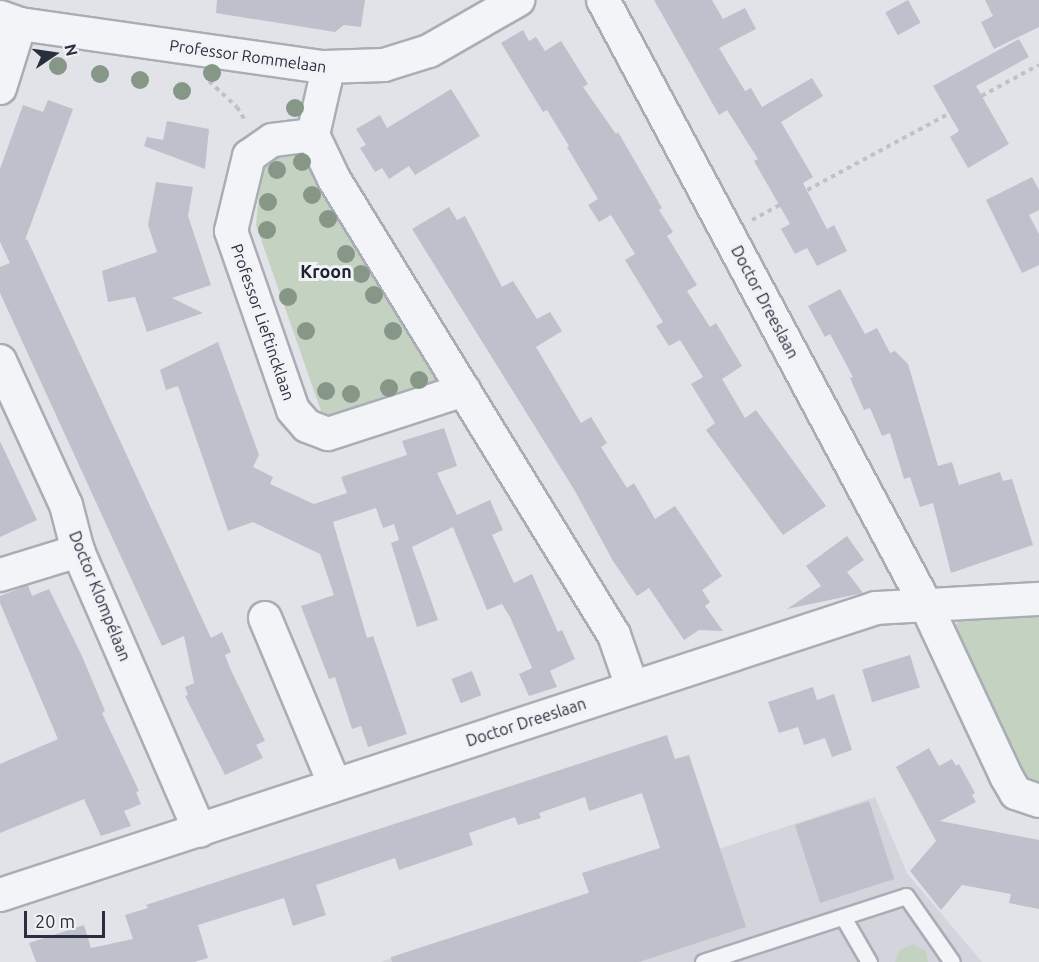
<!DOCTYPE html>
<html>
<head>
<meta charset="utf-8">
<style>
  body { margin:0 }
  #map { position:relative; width:1039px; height:962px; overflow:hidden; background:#e1e3e8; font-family:Ubuntu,sans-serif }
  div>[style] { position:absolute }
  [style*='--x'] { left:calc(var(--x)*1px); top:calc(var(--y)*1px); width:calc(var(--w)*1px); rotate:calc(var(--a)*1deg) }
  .built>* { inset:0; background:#d3d5dd }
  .green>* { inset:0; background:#c4d2c2 }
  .building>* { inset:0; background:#bec1cb; transform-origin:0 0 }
  .path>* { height:4px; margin-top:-2px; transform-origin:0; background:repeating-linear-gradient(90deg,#bfc1c7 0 4.5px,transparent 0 9px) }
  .roads { filter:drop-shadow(2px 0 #aaadb5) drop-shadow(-2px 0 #aaadb5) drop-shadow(0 2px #aaadb5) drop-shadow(0 -2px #aaadb5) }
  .service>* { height:15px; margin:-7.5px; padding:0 7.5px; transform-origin:7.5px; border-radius:7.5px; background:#f3f4f7 }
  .minor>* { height:32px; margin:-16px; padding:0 16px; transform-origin:16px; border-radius:16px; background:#f3f4f7 }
  .trees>* { width:18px; height:18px; margin:-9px; border-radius:50%; background:#869788 }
  span { translate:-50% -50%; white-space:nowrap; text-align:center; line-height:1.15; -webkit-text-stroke:6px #f0f2f6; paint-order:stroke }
  .street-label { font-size:16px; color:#2a2f3f }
  .neighbourhood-label { font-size:18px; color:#1d202f; font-weight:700 }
  .north { position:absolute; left:24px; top:24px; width:60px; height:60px; -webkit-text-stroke:4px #f0f2f6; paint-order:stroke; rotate:77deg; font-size:16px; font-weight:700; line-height:24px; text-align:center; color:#2a2f3f }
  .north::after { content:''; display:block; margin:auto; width:21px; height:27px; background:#2a2f3f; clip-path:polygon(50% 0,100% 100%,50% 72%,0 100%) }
  .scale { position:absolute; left:24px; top:911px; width:81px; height:27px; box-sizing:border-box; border:3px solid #2a2f3f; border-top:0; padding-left:8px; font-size:18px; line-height:21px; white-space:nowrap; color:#2a2f3f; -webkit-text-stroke:4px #f0f2f6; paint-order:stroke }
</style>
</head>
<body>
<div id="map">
  <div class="built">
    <i style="clip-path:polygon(875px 797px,907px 873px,982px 962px,380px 962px)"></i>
  </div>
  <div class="green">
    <i style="clip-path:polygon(308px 148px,447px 389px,327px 428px,256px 225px,261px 174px,272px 156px)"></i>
    <i style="clip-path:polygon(1039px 610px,1039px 789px,1026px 784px,951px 637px,956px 624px,967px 615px)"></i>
    <i style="clip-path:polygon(913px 944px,926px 951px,928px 962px,895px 962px,900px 950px)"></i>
  </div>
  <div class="building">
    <i style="clip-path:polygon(217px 0,365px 0,361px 27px,344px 25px,335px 32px,216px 13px)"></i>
    <i style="clip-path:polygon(654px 0,712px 0,723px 19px,745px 8px,756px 29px,719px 48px,745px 91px,751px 88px,762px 107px,812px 78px,823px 96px,781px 122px,813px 177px,803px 183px,827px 229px,834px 225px,847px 251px,817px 266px,807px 248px,795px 254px,781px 229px,790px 224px,754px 161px,758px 159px,727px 110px,719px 115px)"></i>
    <i style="left:908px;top:0;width:26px;height:26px;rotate:61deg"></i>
    <i style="clip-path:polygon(985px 0,1039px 0,1039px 27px,994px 49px,981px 22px,993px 16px)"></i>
    <i style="clip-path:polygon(523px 30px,529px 41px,536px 37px,545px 51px,561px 41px,588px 84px,583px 87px,616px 134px,618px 132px,662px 208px,659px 210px,673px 232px,667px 236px,697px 285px,687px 291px,710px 327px,716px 323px,742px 366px,722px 379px,745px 418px,756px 410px,826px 506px,783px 535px,706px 430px,715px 423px,691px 384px,703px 377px,680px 340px,669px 346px,656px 326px,663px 322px,625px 260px,635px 254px,611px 215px,599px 222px,588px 205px,598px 199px,567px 147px,569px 146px,547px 110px,543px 112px,501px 43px)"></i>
    <i style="clip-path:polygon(1019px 39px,1029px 57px,976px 86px,1009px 144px,968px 168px,950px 137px,959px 131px,933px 86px)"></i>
    <i style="clip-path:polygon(451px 89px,480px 136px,415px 175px,409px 166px,389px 179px,382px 168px,375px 172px,360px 148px,366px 145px,356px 129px,380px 115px,387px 128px)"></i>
    <i style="clip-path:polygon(48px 100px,73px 109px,25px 240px,27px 239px,211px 638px,222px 632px,231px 652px,225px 655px,230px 668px,265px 741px,256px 745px,263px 758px,225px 775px,185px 696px,188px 695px,185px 687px,194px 683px,184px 636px,162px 646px,0 293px,0 267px,10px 263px,0 242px,0 169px,23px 105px,43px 112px)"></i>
    <i style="clip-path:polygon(167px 121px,209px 129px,205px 169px,144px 146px,147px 137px,163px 140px)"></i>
    <i style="clip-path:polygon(1032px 177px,1039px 190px,1039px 210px,1029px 215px,1039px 234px,1039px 265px,1022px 273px,986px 200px)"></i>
    <i style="clip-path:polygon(156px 182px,193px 187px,188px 216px,211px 285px,172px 298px,203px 313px,147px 332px,135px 297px,108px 302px,102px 271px,157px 252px,148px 225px)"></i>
    <i style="clip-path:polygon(449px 207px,457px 220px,465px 216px,502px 287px,513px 281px,537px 319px,550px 312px,562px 331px,536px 347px,581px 423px,591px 417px,607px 443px,601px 447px,627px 488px,634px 483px,655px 519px,675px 506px,722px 576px,702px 590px,710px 602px,705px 606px,723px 631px,699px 630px,684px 640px,649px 588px,637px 596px,613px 561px,575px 491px,412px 229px)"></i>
    <i style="clip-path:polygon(840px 289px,865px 334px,877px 328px,890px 353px,895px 351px,908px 364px,938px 466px,952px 462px,959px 485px,1000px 472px,1003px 481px,1012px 479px,1033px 545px,951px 573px,933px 503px,920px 507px,910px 477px,904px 479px,890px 433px,882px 436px,870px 408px,864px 410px,850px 378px,853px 377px,830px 334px,825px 337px,808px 306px)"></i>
    <i style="clip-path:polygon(218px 342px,259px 455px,253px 467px,273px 477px,270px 484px,314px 504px,347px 493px,341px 477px,407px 455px,402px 441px,444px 428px,457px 466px,437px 473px,457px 515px,490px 500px,503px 530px,492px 535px,514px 583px,532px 574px,558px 632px,562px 630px,575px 659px,550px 671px,557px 687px,529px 696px,519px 674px,532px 668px,510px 617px,502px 604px,487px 610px,453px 527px,412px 547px,438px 620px,417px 627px,391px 543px,399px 540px,394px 524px,383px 528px,376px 508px,333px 522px,367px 638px,373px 636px,407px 734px,368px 747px,361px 726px,352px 729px,335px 677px,329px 679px,301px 606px,334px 595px,320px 554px,253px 522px,228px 531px,178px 386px,166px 390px,160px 370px)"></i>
    <i style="clip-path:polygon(0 441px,37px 520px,0 537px)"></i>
    <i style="clip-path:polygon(847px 536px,864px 560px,847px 572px,863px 593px,787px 609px,821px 586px,806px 566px)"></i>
    <i style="clip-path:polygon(28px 585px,32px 596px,49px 589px,82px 656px,105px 711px,102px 713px,139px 791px,136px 792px,141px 804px,124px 811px,131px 826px,101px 836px,84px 799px,0 833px,0 764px,58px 739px,0 603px,0 596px)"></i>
    <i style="left:910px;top:655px;width:34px;height:50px;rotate:73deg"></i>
    <i style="left:472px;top:671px;width:26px;height:22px;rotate:69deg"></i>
    <i style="clip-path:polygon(813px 687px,817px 700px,834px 694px,852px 750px,832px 757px,825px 738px,804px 745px,798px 727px,779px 733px,768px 702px)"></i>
    <i style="clip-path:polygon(667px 735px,675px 759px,689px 755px,746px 927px,639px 962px,392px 962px,391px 957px,589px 893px,582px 873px,660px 848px,642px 793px,589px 811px,585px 797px,539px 813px,541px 818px,518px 825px,515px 817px,469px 833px,473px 845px,399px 870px,395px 858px,316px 885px,326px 915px,293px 926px,284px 898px,198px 925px,208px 958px,194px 962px,36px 962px,29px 943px,84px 925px,91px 948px,133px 939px,125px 915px,148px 908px,146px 905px)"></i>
    <i style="clip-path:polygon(929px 748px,939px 766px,952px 759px,956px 766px,959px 764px,975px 793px,972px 795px,976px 802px,940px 821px,1039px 840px,1039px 909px,1009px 903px,1011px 894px,962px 885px,941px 910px,910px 871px,936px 841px,896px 767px)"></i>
    <i style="left:869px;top:801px;width:82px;height:78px;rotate:72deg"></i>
  </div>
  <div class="path">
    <i style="--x:209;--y:81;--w:38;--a:43"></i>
    <i style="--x:237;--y:107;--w:17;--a:59"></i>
    <i style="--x:752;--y:220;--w:326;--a:-28.4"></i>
  </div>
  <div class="roads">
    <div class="service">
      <i style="--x:843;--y:917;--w:52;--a:60"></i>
      <i style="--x:703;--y:962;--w:213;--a:-18"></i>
      <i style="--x:906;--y:896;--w:80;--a:55.1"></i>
    </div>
    <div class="minor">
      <i style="--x:603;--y:0;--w:686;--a:61.9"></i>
      <i style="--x:926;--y:605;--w:189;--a:64.9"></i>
      <i style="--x:1006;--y:776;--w:20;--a:60"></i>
      <i style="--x:1016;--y:793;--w:24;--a:19"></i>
      <i style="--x:0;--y:17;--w:21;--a:19"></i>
      <i style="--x:20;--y:24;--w:307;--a:8.1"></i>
      <i style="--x:324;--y:67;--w:60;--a:-1.9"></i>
      <i style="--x:384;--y:65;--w:47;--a:-17.3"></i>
      <i style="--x:429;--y:51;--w:103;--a:-29.8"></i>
      <i style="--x:324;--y:67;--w:15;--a:86"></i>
      <i style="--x:325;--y:82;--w:54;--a:102.8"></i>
      <i style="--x:313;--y:135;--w:49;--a:64.5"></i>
      <i style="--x:334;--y:179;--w:535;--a:58.45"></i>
      <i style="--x:614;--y:635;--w:55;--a:70.9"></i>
      <i style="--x:0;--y:88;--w:67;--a:-72.6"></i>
      <i style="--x:313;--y:135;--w:41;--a:173"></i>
      <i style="--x:272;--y:140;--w:28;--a:145"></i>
      <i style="--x:249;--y:156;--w:77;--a:103.5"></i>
      <i style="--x:231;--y:231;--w:189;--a:70.9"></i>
      <i style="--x:293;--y:410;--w:21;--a:49"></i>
      <i style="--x:307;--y:426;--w:22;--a:21"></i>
      <i style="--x:328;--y:434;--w:143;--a:-17.9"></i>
      <i style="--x:0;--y:361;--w:158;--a:65.4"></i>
      <i style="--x:66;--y:505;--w:48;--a:75.4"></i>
      <i style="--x:78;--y:551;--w:305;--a:66.5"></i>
      <i style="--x:0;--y:575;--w:82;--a:-17.1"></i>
      <i style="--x:265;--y:618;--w:181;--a:67.3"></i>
      <i style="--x:0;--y:895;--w:922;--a:-18.14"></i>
      <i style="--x:876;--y:608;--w:163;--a:-3.2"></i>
    </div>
  </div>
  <div class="trees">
    <i style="left:58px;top:66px"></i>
    <i style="left:212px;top:73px"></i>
    <i style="left:100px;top:74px"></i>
    <i style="left:140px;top:80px"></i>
    <i style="left:182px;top:91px"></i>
    <i style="left:295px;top:108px"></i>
    <i style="left:302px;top:162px"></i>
    <i style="left:277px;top:170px"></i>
    <i style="left:312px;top:195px"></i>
    <i style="left:268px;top:202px"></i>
    <i style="left:328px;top:219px"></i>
    <i style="left:267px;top:230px"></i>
    <i style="left:346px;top:254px"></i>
    <i style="left:361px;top:274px"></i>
    <i style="left:374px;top:295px"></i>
    <i style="left:288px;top:297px"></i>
    <i style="left:306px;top:331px"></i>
    <i style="left:393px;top:331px"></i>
    <i style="left:419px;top:380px"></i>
    <i style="left:389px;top:388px"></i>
    <i style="left:326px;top:391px"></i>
    <i style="left:351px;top:394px"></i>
  </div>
  <div class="street-label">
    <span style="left:248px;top:56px;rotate:8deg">Professor Rommelaan</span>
    <span style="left:765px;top:302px;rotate:62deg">Doctor Dreeslaan</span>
    <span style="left:263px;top:322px;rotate:71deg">Professor Lieftincklaan</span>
    <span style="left:100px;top:596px;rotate:68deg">Doctor Klompélaan</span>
    <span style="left:526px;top:722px;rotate:-18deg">Doctor Dreeslaan</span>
  </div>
  <div class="neighbourhood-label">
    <span style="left:326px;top:271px">Kroon</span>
  </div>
  <div class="north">N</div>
  <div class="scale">20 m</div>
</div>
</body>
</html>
